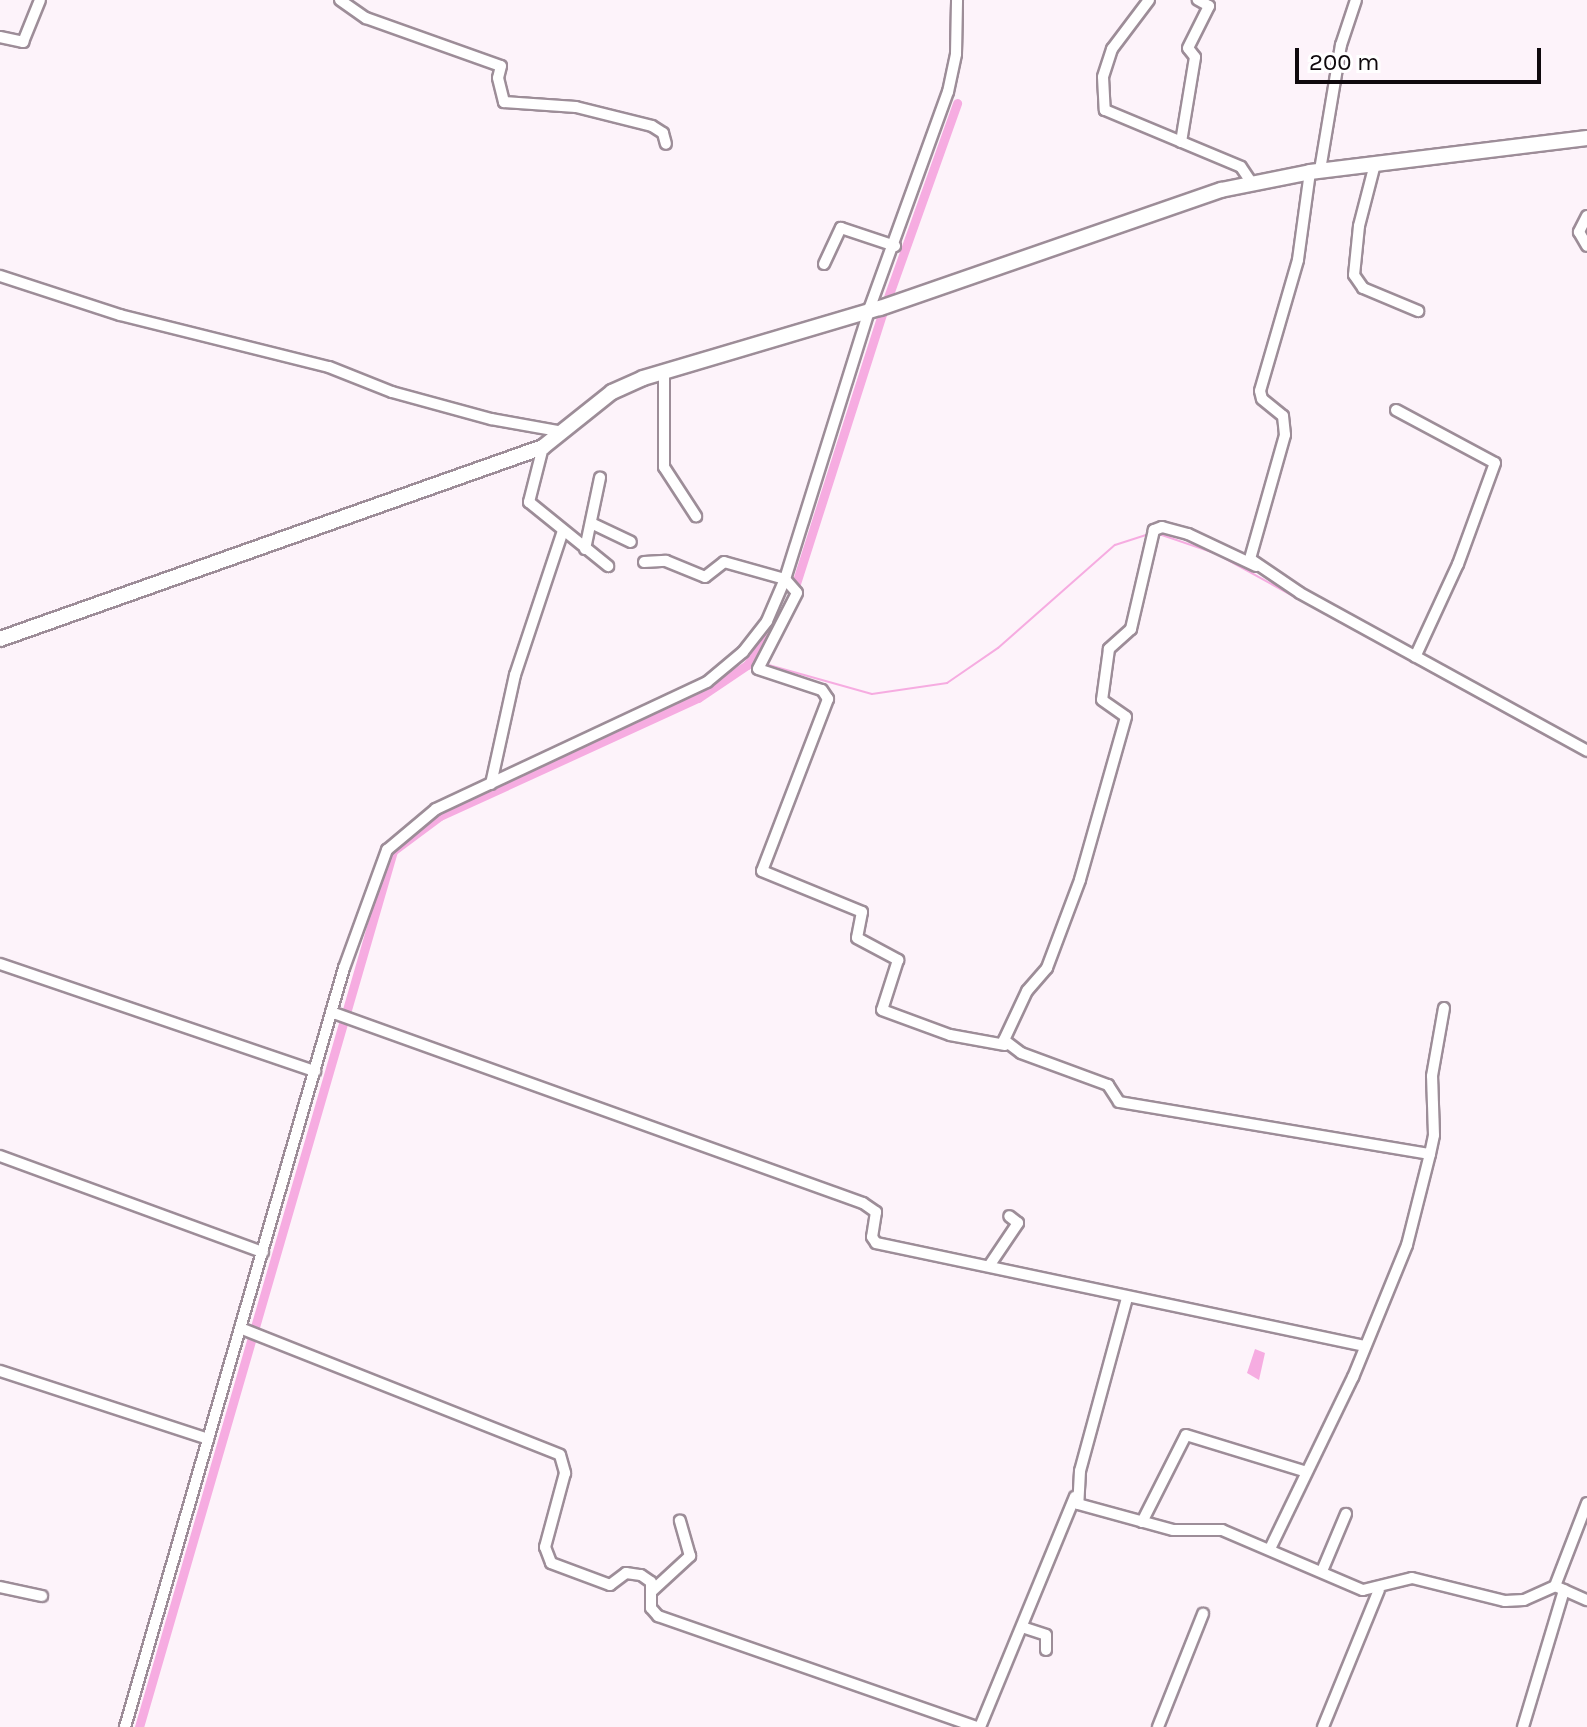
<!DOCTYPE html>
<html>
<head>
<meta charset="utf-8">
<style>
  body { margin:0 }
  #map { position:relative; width:1587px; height:1727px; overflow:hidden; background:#fdf3fa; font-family:Karla,sans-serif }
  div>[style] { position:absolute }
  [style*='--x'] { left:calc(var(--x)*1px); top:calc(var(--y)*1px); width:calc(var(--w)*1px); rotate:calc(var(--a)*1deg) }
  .water>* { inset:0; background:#f6ace1 }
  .stream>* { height:2px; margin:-1px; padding:0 1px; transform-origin:1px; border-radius:1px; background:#f6ace1 }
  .canal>* { height:9px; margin:-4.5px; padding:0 4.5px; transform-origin:4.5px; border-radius:4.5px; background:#f6ace1 }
  .roads { filter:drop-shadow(2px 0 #9d8d98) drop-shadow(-2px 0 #9d8d98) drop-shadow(0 2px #9d8d98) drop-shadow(0 -2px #9d8d98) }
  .street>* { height:10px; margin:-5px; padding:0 5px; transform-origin:5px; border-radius:5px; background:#fff }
  .secondary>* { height:14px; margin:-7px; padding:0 7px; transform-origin:7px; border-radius:7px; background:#fff }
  span { translate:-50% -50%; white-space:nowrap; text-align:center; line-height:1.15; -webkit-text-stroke:6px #fff; paint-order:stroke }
  .scale { position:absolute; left:1295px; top:48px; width:246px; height:36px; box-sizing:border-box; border:4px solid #0f090d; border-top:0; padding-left:10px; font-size:24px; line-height:28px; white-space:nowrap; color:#0f090d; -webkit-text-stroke:6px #fff; paint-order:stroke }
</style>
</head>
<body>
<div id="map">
  <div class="water">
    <i style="clip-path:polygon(1255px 1349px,1265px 1353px,1259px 1380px,1247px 1373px)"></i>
  </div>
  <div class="stream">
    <i style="--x:1159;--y:534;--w:61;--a:19"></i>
    <i style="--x:1217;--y:554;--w:378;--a:28.9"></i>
    <i style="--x:765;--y:664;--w:111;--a:15.7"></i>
    <i style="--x:872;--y:694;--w:76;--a:-8.3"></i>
    <i style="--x:947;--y:683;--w:62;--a:-34.5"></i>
    <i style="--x:998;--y:648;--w:156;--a:-41.4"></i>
    <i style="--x:1115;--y:545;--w:35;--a:-18"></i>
  </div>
  <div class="canal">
    <i style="--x:793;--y:593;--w:293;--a:-72.3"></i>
    <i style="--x:882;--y:314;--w:224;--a:-70.4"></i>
    <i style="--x:139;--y:1727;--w:912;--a:-73.83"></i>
    <i style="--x:393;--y:851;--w:59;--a:-36.7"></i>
    <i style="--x:440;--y:816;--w:284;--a:-24.6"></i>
    <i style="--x:698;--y:698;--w:59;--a:-34"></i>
    <i style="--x:747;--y:665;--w:44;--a:-53.4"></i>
  </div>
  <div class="roads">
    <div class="street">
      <i style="--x:340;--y:0;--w:32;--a:35"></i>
      <i style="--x:366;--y:18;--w:143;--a:19.6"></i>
      <i style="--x:501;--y:66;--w:12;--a:104"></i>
      <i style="--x:498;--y:78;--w:25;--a:76"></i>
      <i style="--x:504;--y:102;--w:72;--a:4"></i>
      <i style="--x:576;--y:107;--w:78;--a:14"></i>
      <i style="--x:652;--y:126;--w:13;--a:32"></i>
      <i style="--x:663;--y:133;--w:11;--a:75"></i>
      <i style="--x:1149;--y:0;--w:61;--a:127.1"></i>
      <i style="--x:1112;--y:49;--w:29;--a:108"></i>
      <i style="--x:1103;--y:77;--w:33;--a:87"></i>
      <i style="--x:1105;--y:110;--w:147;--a:22.7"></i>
      <i style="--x:1241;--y:167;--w:18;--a:56"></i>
      <i style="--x:0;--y:37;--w:24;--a:12"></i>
      <i style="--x:23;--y:42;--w:45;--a:-68"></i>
      <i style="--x:1181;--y:142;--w:86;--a:-80.6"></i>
      <i style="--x:1195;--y:57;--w:11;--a:-128"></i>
      <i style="--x:1188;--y:48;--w:47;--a:-63.4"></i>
      <i style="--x:1209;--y:6;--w:13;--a:-151"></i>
      <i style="--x:1375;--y:164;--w:64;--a:104.5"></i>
      <i style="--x:1359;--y:226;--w:49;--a:95.8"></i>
      <i style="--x:1354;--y:275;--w:16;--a:55"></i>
      <i style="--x:1363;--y:288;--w:60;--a:22.7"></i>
      <i style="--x:1320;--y:170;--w:127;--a:-80.5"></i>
      <i style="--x:1341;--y:45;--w:47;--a:-71.6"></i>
      <i style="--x:1310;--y:172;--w:89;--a:97.8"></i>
      <i style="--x:1298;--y:260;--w:136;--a:106.2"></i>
      <i style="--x:1260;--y:391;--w:8;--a:76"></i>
      <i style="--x:1262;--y:399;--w:27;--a:39"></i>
      <i style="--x:1283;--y:416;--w:19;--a:84"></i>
      <i style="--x:1285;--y:435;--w:129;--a:105.8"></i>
      <i style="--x:1250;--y:559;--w:60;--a:34.2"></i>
      <i style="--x:1300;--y:593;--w:328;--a:28.8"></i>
      <i style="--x:1587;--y:216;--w:18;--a:117"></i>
      <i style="--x:1579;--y:232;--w:16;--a:60"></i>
      <i style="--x:824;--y:264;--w:40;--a:-65"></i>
      <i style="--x:841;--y:228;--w:57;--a:18.4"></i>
      <i style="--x:0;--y:276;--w:126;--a:18"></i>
      <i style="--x:120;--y:315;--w:215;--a:14"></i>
      <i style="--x:329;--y:367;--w:68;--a:21.6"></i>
      <i style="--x:392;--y:392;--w:103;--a:15.3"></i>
      <i style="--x:491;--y:419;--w:73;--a:10.2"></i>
      <i style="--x:664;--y:371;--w:96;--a:90"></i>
      <i style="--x:664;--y:467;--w:59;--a:56.9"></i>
      <i style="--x:1396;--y:410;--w:112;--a:28.2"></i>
      <i style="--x:1495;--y:463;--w:108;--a:110.1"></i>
      <i style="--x:1458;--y:564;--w:102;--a:114.8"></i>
      <i style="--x:543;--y:447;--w:57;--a:104.3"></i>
      <i style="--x:529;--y:502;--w:102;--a:39"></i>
      <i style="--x:591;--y:523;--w:44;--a:25.4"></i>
      <i style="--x:585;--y:549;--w:73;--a:-78.1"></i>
      <i style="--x:644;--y:562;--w:22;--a:-3"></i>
      <i style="--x:666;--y:561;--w:42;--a:22.3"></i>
      <i style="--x:705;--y:577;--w:24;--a:-38"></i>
      <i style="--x:724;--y:562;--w:63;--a:15.6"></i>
      <i style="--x:785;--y:579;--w:18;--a:49"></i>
      <i style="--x:797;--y:593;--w:85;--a:117.2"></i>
      <i style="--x:758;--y:669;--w:67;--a:18.2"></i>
      <i style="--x:822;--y:690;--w:11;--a:56"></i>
      <i style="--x:828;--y:699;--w:184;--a:111"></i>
      <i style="--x:762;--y:871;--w:108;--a:22.3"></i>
      <i style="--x:862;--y:912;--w:26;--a:101"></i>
      <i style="--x:857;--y:938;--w:47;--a:28.2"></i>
      <i style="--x:898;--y:960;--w:52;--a:107.7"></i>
      <i style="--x:882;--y:1010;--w:72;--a:20.2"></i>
      <i style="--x:950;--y:1035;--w:56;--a:10.3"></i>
      <i style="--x:1256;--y:566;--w:75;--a:-154.8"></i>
      <i style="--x:1188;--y:534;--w:27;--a:-165"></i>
      <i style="--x:1162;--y:527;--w:9;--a:159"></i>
      <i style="--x:1154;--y:530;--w:102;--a:103.1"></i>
      <i style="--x:1131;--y:629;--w:30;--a:138"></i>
      <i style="--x:1109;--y:649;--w:51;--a:97.8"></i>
      <i style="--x:1102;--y:700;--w:29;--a:35"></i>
      <i style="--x:1126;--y:717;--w:169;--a:105.8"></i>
      <i style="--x:1080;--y:880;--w:94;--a:110.6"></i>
      <i style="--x:1047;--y:968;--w:30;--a:131"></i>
      <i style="--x:1027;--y:991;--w:54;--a:115.1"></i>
      <i style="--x:1004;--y:1040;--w:21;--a:37"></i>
      <i style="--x:1021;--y:1053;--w:93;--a:20.2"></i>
      <i style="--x:1108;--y:1085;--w:20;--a:57"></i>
      <i style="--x:1119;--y:1102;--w:315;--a:9.5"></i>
      <i style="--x:1430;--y:1154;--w:94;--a:104.2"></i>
      <i style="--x:1407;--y:1245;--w:143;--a:112.2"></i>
      <i style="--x:1353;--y:1377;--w:191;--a:115.8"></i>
      <i style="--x:491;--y:784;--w:112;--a:-77.6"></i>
      <i style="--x:515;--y:675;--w:152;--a:-71.6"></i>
      <i style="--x:0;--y:964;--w:333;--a:18.8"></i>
      <i style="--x:331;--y:1012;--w:565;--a:19.75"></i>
      <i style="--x:863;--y:1203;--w:16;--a:35"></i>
      <i style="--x:876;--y:1212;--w:25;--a:99"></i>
      <i style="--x:872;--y:1237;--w:7;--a:56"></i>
      <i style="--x:876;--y:1243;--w:500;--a:11.9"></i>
      <i style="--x:1430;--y:1154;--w:19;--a:-78"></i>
      <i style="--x:1434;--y:1135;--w:59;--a:-91.9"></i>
      <i style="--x:1432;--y:1076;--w:69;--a:-80"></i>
      <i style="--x:0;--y:1156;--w:280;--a:20.1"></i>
      <i style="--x:989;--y:1266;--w:52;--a:-56"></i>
      <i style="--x:1018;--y:1223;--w:11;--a:-142"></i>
      <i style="--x:1127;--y:1298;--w:179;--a:105.2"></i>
      <i style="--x:1080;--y:1471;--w:33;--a:93"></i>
      <i style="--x:1078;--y:1504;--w:98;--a:15.3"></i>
      <i style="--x:1173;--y:1530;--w:49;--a:0"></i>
      <i style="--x:1222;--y:1530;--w:153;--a:23.1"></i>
      <i style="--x:1363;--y:1590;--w:50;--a:-13.8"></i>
      <i style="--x:1412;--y:1578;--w:96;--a:13.9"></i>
      <i style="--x:1505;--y:1601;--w:19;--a:-3"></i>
      <i style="--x:1524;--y:1600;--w:34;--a:-24"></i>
      <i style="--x:1555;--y:1586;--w:35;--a:24"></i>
      <i style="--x:240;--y:1328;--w:344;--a:21.6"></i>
      <i style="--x:560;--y:1455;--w:19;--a:74"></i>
      <i style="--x:565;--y:1473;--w:77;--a:105.1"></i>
      <i style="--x:545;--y:1547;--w:17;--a:69"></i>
      <i style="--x:551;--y:1563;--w:63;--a:20.4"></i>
      <i style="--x:610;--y:1585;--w:20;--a:-37"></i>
      <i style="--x:626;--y:1573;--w:15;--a:8"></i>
      <i style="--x:641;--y:1575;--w:12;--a:35"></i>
      <i style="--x:651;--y:1582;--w:26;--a:90"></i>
      <i style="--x:651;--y:1608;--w:11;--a:49"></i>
      <i style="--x:658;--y:1616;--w:338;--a:19.2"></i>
      <i style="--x:0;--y:1371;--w:219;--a:18.1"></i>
      <i style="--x:1142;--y:1522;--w:97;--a:-63.2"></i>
      <i style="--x:1186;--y:1435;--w:123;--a:17"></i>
      <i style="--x:1322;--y:1571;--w:62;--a:-67.2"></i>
      <i style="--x:1555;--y:1586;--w:89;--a:-68.9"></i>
      <i style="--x:0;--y:1587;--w:43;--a:12.1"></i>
      <i style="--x:652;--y:1591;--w:52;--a:-42.6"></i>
      <i style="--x:690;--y:1556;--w:37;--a:-106"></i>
      <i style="--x:1022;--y:1627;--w:25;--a:18"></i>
      <i style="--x:1046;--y:1635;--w:15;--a:90"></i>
      <i style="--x:125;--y:1727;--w:790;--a:-73.91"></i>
      <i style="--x:344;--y:968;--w:126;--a:-70"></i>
      <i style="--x:387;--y:850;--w:64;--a:-39.9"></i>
      <i style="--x:436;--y:809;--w:299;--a:-25.1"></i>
      <i style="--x:707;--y:682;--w:47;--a:-39.8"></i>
      <i style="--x:743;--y:652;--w:39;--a:-52"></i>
      <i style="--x:767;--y:621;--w:46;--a:-66.8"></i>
      <i style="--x:785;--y:579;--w:285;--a:-72.6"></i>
      <i style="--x:870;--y:307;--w:229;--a:-70.1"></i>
      <i style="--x:948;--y:92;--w:39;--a:-78"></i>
      <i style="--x:956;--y:54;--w:54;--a:-88.9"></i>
      <i style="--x:980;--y:1727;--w:249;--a:-67.6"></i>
      <i style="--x:1158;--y:1727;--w:122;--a:-68.3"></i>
      <i style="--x:1323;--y:1727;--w:148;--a:-67.8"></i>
      <i style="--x:1523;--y:1727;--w:143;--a:-73.3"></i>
    </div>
    <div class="secondary">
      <i style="--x:0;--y:639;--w:576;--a:-19.47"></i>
      <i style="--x:543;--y:447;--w:88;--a:-38.6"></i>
      <i style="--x:612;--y:392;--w:34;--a:-24"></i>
      <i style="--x:643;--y:378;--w:247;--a:-16.5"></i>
      <i style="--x:880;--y:308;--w:361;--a:-19.1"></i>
      <i style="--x:1221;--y:190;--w:91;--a:-11.4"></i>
      <i style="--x:1310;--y:172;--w:279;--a:-7"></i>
    </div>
  </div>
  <div class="scale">200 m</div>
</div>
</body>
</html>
